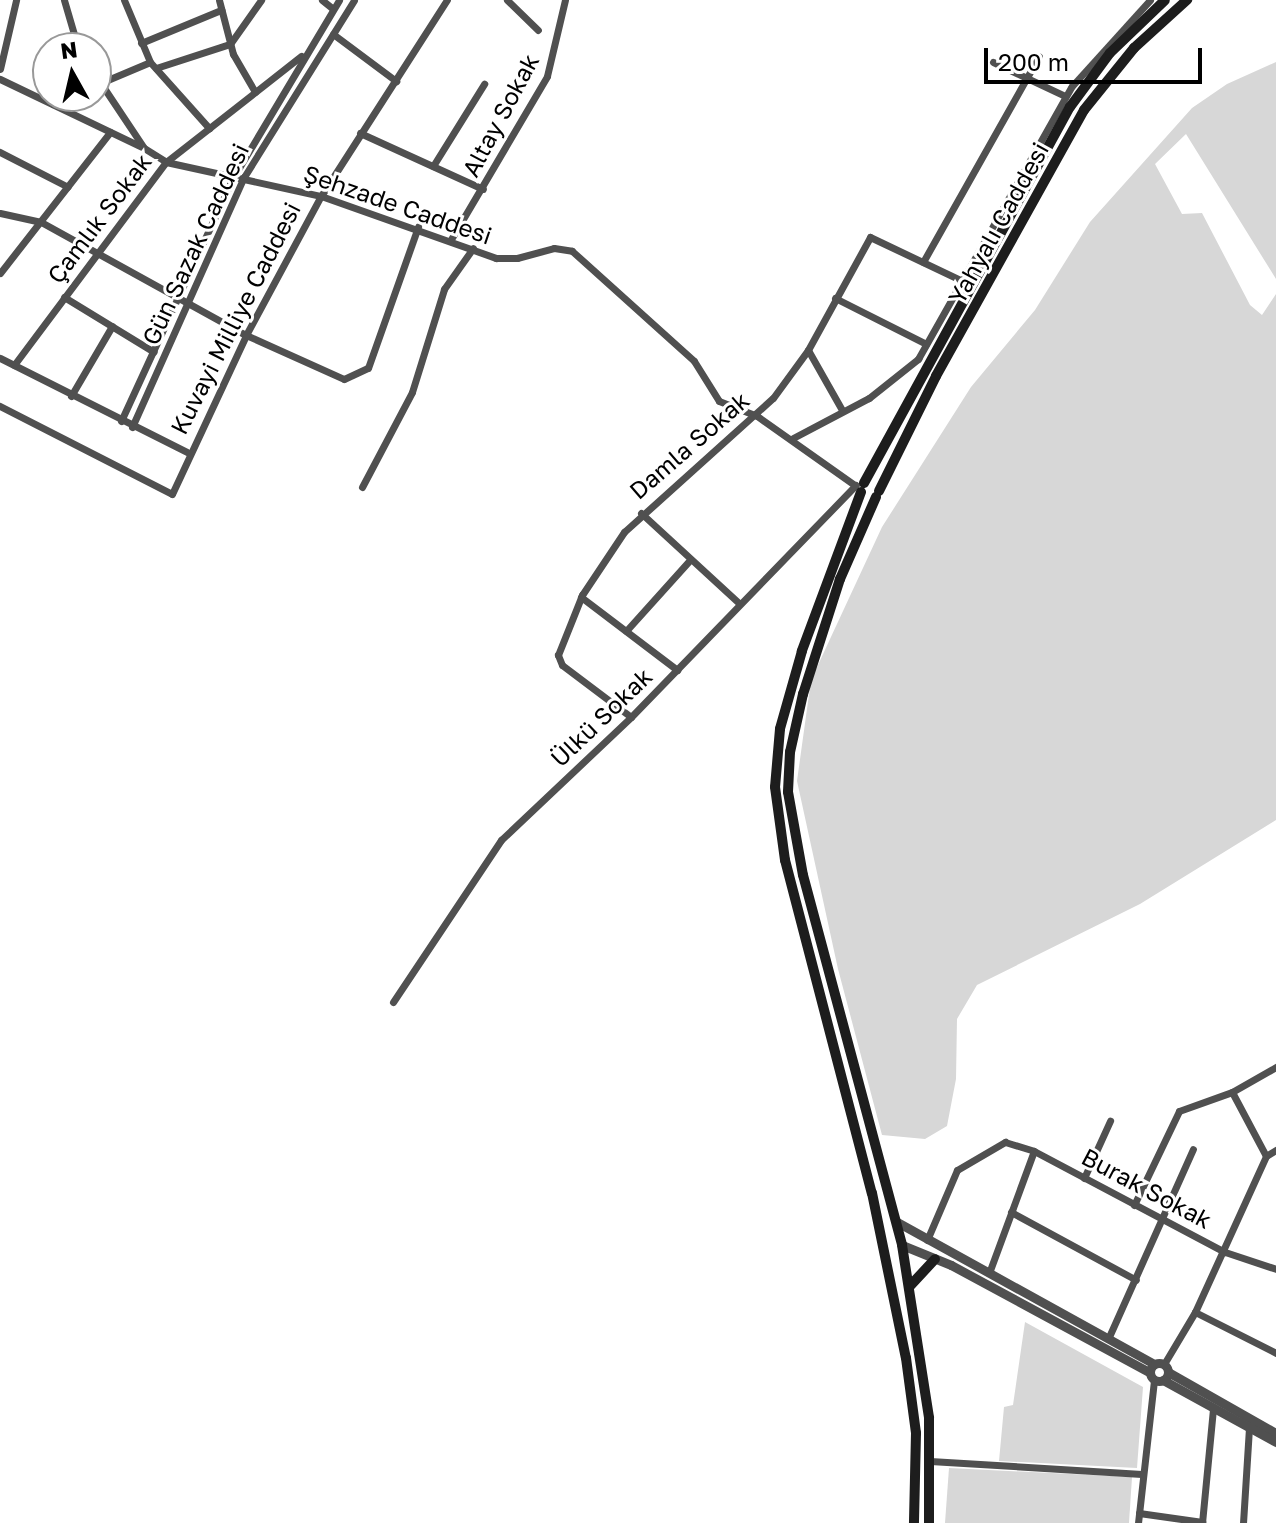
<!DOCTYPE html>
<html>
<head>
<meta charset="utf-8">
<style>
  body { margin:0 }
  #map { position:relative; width:1276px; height:1523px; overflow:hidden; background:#fff; font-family:"Golos Text",sans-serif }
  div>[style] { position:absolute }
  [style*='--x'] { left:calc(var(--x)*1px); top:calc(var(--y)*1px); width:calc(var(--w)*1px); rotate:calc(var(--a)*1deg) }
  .green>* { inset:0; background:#d7d7d7 }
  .minor>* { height:7px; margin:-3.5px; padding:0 3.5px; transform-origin:3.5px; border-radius:3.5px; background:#505050 }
  .tertiary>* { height:9px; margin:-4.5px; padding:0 4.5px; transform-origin:4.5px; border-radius:4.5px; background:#505050 }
  .tertiary>.ring { margin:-4.5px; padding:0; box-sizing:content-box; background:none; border:9px solid #505050; border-radius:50% }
  .secondary>* { height:10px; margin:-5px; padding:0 5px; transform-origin:5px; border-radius:5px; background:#1d1d1d }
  span { translate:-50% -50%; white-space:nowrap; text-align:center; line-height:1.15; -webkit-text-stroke:6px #fff; paint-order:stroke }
  .street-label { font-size:24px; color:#000 }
  .north { position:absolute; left:32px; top:32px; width:80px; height:80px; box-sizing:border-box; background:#fff; border:2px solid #999; border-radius:50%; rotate:352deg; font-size:22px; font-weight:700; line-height:32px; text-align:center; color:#000 }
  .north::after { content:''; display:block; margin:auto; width:28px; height:36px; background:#000; clip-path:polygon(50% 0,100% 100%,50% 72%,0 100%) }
  .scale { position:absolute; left:984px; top:48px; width:218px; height:36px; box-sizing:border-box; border:4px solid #000; border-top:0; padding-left:10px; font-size:24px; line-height:28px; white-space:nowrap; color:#000; -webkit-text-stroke:6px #fff; paint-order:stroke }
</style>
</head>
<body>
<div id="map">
  <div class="green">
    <i style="clip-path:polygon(1276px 62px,1276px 279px,1186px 134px,1155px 164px,1182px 214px,1202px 213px,1250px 305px,1262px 315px,1276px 294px,1276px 820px,1140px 904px,977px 985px,957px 1019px,956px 1079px,947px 1126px,925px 1139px,882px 1135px,838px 969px,797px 781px,811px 680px,882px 527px,971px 387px,1035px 310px,1090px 222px,1192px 108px,1227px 84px)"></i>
    <i style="clip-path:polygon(1025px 1322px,1143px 1387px,1137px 1468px,999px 1461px,1004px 1407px,1013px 1405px)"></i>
    <i style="clip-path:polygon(949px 1468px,1132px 1477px,1129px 1523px,945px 1523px)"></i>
  </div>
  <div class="minor">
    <i style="--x:64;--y:0;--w:50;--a:73.7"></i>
    <i style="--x:124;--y:0;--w:67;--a:67.2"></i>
    <i style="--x:150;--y:62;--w:89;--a:48.2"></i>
    <i style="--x:219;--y:0;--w:56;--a:75.5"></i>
    <i style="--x:233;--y:54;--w:44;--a:59.9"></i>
    <i style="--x:322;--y:0;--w:14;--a:39"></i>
    <i style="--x:507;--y:0;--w:43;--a:44.1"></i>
    <i style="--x:333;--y:34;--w:79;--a:36.7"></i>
    <i style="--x:141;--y:43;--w:87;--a:-22.4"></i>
    <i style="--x:993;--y:62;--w:80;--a:25.3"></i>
    <i style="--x:156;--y:68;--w:78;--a:-18"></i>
    <i style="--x:230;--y:44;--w:54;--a:-54.8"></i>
    <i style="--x:0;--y:69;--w:71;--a:-76.9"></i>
    <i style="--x:96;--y:76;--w:87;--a:56.3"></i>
    <i style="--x:144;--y:148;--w:26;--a:32"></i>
    <i style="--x:166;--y:162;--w:159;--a:12.4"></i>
    <i style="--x:321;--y:196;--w:186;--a:19.5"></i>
    <i style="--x:496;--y:258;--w:21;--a:0"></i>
    <i style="--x:517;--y:258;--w:38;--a:-15"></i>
    <i style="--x:554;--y:248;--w:18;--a:9"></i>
    <i style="--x:572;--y:251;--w:164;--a:42"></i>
    <i style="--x:694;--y:361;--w:47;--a:58"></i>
    <i style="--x:719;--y:401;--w:41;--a:21.5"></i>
    <i style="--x:757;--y:416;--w:118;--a:35.3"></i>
    <i style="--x:0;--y:79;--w:157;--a:25.6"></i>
    <i style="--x:98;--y:84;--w:56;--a:-22.9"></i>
    <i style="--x:53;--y:104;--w:20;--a:-24"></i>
    <i style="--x:360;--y:133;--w:135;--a:24.5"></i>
    <i style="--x:0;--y:152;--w:76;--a:27.2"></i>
    <i style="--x:433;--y:166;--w:97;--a:-58.1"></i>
    <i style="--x:0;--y:213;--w:42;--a:12.4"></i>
    <i style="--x:41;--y:222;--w:234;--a:28.9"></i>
    <i style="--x:246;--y:335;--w:107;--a:24.2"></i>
    <i style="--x:344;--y:379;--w:26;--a:-25"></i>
    <i style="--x:368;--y:368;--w:150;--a:-70.5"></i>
    <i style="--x:450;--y:241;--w:191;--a:-59.5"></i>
    <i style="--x:547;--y:76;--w:78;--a:-76.7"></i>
    <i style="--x:923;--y:262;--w:236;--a:-60.6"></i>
    <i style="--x:0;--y:273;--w:179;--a:-52"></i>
    <i style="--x:64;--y:297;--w:105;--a:31.4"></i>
    <i style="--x:835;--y:298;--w:102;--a:26.8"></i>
    <i style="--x:808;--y:350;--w:69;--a:60.5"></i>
    <i style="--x:0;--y:358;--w:209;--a:26.7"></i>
    <i style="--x:14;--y:365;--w:254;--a:-53.2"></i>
    <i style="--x:166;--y:162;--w:172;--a:-38.1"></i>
    <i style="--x:71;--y:396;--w:81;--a:-59.6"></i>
    <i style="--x:0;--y:406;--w:193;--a:27.1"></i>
    <i style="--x:172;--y:494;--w:175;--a:-65"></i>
    <i style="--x:246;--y:335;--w:158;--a:-61.7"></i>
    <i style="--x:321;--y:196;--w:233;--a:-57.3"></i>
    <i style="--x:121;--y:421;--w:268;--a:-65.3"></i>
    <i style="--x:233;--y:178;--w:207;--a:-59.2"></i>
    <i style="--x:132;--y:427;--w:274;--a:-65.9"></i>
    <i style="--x:244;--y:177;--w:208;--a:-58.1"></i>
    <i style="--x:793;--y:438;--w:86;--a:-27.8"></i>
    <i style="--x:869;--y:398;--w:63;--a:-38.5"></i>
    <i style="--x:918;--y:359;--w:313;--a:-60.6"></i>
    <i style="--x:1072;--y:86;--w:116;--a:-47.8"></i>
    <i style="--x:362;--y:487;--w:107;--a:-62.2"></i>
    <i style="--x:412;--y:392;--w:108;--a:-72.7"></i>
    <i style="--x:444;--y:289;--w:50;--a:-54.7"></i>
    <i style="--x:641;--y:513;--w:134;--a:42.6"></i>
    <i style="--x:581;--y:597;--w:121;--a:37.2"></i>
    <i style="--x:626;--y:631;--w:96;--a:-48"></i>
    <i style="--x:631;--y:717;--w:86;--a:-143"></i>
    <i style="--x:562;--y:665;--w:11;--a:-112"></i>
    <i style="--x:558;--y:655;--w:65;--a:-68.2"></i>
    <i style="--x:582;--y:595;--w:76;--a:-56.3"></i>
    <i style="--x:624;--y:532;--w:200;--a:-42"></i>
    <i style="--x:773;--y:398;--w:59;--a:-53.9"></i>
    <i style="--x:808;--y:350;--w:129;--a:-61.2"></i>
    <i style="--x:870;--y:237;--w:112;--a:25.4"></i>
    <i style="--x:393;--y:1002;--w:195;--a:-56.3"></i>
    <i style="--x:501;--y:840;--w:179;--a:-43.4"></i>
    <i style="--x:631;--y:717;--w:323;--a:-45.9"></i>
    <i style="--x:1232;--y:1092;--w:72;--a:62"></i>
    <i style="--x:1084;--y:1178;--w:63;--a:-65.5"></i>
    <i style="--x:1134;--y:1205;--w:104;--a:-64.4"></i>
    <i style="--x:1179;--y:1111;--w:56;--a:-19.7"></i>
    <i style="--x:1232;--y:1092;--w:51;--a:-29.6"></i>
    <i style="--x:1011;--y:1212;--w:142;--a:28.5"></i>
    <i style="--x:927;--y:1240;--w:76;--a:-66.8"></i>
    <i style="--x:957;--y:1170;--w:56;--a:-30.3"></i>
    <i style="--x:1005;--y:1142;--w:30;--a:17"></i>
    <i style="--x:1034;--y:1151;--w:216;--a:27.9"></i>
    <i style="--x:1225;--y:1252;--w:54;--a:18.4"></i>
    <i style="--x:989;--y:1273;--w:130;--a:-69.8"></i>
    <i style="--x:1195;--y:1312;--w:91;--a:26.8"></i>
    <i style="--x:1108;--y:1339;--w:208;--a:-65.9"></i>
    <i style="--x:1164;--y:1364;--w:61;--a:-59.2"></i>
    <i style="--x:1195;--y:1312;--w:171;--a:-65.5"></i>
    <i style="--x:1266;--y:1156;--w:12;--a:-31"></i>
    <i style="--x:930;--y:1461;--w:212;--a:3.5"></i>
    <i style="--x:1139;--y:1513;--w:64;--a:8.1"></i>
    <i style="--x:1138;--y:1523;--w:144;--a:-83.6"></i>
    <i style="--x:1202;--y:1523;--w:116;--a:-84.5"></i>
    <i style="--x:1243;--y:1523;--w:96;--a:-86.4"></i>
  </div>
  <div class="tertiary">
    <i style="--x:897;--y:1222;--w:294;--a:28.9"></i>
    <i style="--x:902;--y:1245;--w:53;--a:22.2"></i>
    <i style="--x:951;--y:1265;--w:225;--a:28.4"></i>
    <i class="ring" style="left:1150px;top:1363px;width:9px;height:9px"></i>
    <i style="--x:1168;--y:1372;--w:124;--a:29.5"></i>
    <i style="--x:1163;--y:1380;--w:129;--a:28.8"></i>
  </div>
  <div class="secondary">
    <i style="--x:864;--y:483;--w:429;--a:-61.3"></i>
    <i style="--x:1070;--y:107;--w:67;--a:-53.5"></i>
    <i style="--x:1110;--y:53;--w:76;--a:-43.9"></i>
    <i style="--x:879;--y:491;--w:128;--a:-63.6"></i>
    <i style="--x:936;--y:376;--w:304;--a:-60.9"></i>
    <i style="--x:1084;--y:110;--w:80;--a:-51.1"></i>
    <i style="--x:1134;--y:48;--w:72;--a:-42.2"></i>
    <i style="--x:861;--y:492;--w:170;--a:110.4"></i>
    <i style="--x:802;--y:651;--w:81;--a:105.8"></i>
    <i style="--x:780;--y:729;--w:58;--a:94.9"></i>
    <i style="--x:775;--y:787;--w:74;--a:82.2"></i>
    <i style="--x:785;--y:860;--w:344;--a:75.4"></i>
    <i style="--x:872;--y:1193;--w:168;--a:78.4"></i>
    <i style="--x:906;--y:1358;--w:76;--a:82.4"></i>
    <i style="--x:916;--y:1433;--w:90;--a:91.3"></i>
    <i style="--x:876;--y:497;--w:90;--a:113.7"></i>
    <i style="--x:840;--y:579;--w:121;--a:107.8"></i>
    <i style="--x:803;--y:694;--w:59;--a:102.6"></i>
    <i style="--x:790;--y:752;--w:40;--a:92.9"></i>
    <i style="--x:788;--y:792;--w:84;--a:79.8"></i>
    <i style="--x:803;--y:875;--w:383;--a:75"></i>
    <i style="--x:902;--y:1245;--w:175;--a:81.1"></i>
    <i style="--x:929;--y:1418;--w:105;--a:90"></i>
    <i style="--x:909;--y:1287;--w:38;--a:-47"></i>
  </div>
  <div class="street-label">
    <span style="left:500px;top:115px;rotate:-62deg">Altay Sokak</span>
    <span style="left:398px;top:204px;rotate:19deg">Şehzade Caddesi</span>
    <span style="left:99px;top:218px;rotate:-53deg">Çamlık Sokak</span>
    <span style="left:998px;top:223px;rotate:-61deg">Yahyalı Caddesi</span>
    <span style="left:195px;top:244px;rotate:-65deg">Gün Sazak Caddesi</span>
    <span style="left:235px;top:318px;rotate:-63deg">Kuvayi Milliye Caddesi</span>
    <span style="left:689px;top:445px;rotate:-41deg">Damla Sokak</span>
    <span style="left:601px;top:717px;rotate:-44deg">Ülkü Sokak</span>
    <span style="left:1147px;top:1188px;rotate:28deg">Burak Sokak</span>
  </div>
  <div class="north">N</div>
  <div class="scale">200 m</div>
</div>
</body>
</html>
